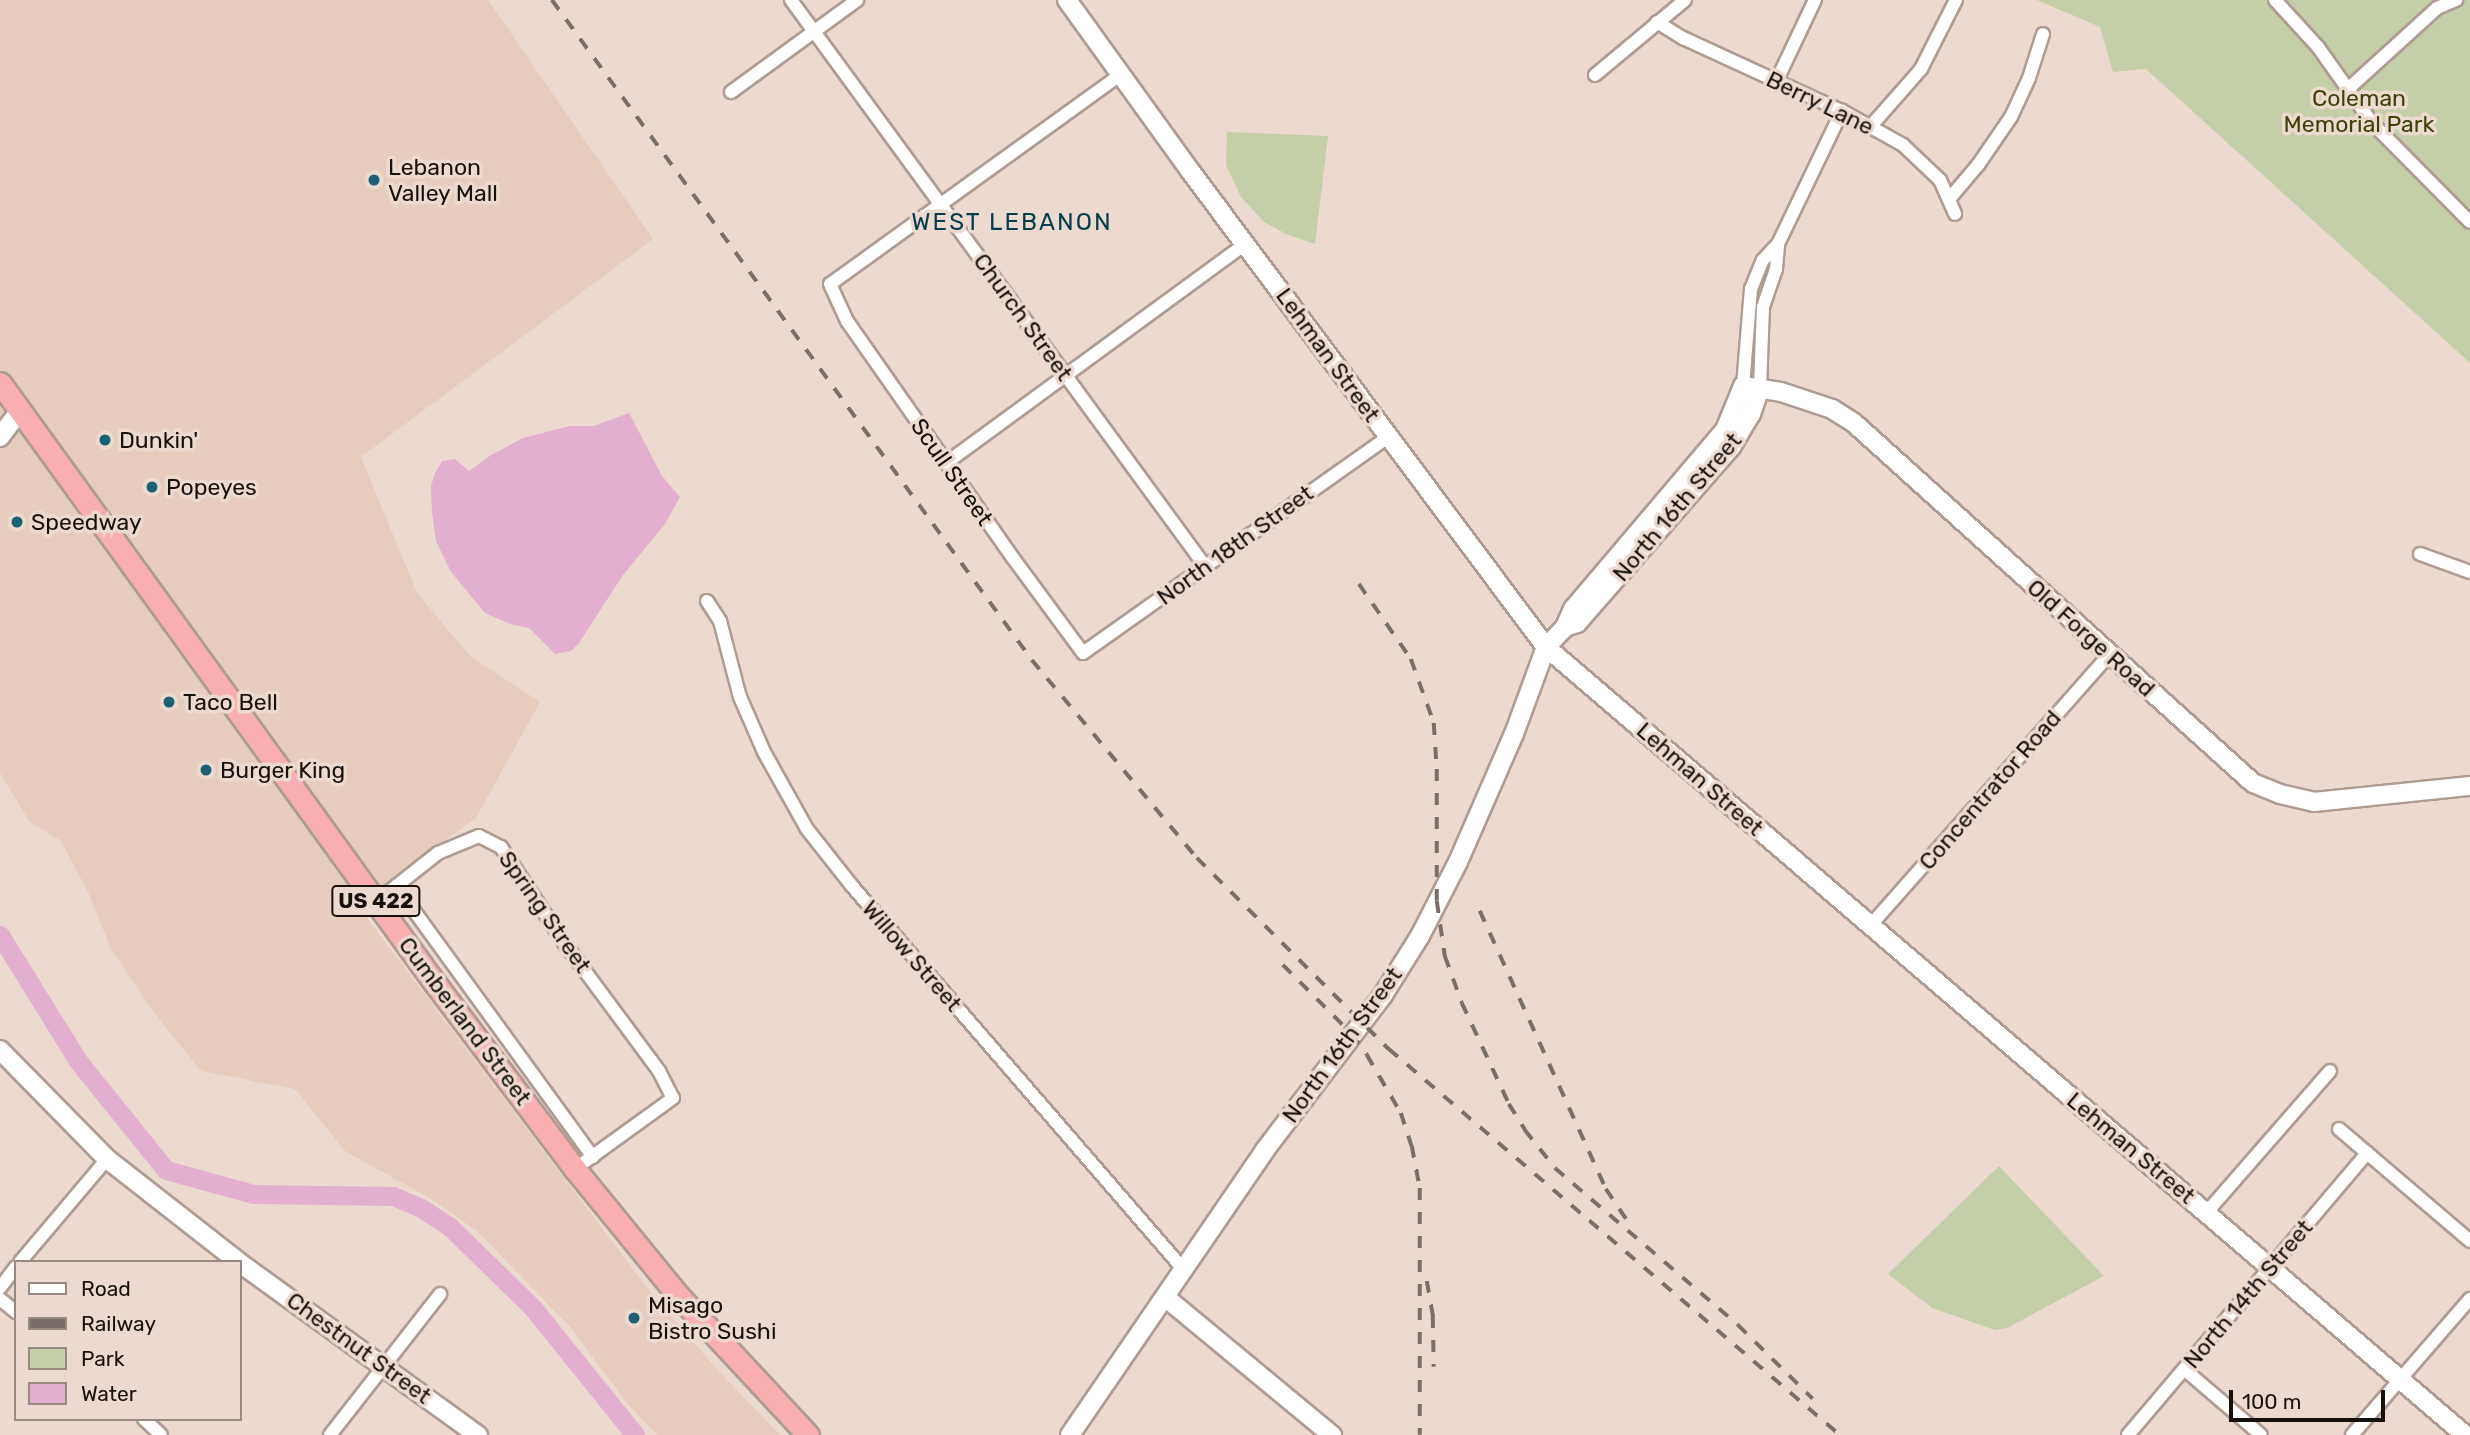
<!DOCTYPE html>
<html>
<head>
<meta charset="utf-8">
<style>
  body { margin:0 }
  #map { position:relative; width:2470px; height:1435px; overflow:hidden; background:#ecdad0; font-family:Rubik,sans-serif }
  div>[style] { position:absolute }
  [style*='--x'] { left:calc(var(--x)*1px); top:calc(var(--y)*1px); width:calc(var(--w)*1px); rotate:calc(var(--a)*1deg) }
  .built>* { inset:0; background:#e5ccbe }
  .green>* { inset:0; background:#c4cea8 }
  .water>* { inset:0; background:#e2b0ce }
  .river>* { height:19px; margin:-9.5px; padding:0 9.5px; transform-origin:9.5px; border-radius:9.5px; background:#e2b0ce }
  .roads { filter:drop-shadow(2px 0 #ae9c93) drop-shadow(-2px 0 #ae9c93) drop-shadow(0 2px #ae9c93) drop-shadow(0 -2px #ae9c93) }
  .street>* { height:12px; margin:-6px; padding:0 6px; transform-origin:6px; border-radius:6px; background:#fff }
  .secondary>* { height:18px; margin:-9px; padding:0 9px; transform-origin:9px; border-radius:9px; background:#fff }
  .highway>* { height:21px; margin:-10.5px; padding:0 10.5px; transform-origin:10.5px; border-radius:10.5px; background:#f9afb2 }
  .rail>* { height:3.5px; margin-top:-1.75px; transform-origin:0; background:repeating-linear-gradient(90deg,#796e68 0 12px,transparent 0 24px) }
  .dots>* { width:19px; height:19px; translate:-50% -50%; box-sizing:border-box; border:4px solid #ecdad0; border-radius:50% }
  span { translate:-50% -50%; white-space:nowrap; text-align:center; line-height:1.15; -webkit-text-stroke:7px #ecdad0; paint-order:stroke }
  .shield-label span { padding:2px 5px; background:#ecdad0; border:2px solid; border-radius:5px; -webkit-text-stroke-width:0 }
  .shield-label { font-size:21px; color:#17110e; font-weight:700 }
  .park-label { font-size:23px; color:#3a4307 }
  .street-label { font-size:23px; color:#17110e }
  .poi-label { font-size:23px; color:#17110e }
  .left { translate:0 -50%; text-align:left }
  .neighbourhood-label { font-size:24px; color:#043e4d; letter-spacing:2px }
  .legend { position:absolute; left:14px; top:1260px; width:228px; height:161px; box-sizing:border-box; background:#ecdad0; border:2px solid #978a82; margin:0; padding:9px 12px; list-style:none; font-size:21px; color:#17110e }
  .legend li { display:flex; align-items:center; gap:14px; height:35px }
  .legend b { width:35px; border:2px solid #978a82 }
  .scale { position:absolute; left:2229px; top:1390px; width:156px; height:32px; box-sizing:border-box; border:4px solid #17110e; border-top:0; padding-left:9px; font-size:21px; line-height:24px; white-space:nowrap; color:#17110e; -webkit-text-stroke:5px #ecdad0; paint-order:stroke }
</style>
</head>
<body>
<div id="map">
  <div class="built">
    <i style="clip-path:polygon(0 0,488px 0,653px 239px,361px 457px,417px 593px,470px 656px,540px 702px,476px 818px,357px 905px,652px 1294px,714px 1366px,780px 1435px,657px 1435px,626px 1402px,572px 1329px,478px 1232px,433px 1200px,345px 1151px,295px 1089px,201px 1071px,152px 1010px,111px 949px,88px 892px,61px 841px,29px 821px,0 773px)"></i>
  </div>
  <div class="green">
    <i style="clip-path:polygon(2037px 0,2470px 0,2470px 363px,2146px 69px,2113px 72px,2100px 27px)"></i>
    <i style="clip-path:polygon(1227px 132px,1328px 136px,1315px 244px,1288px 235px,1264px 222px,1241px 197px,1226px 165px)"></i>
    <i style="clip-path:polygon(1999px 1166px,2104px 1276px,2007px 1328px,1995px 1330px,1932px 1308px,1888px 1274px)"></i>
  </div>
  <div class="water">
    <i style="clip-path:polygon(629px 413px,662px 476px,680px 497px,665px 524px,623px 575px,579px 643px,571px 651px,555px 654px,529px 628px,510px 624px,485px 613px,451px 572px,436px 541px,432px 513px,431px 486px,435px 473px,442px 461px,455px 459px,469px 471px,491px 455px,523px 438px,570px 426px,594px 426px)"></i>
  </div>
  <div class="river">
    <i style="--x:0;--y:935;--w:148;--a:58.2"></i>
    <i style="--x:78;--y:1061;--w:140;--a:51.1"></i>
    <i style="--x:166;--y:1170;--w:91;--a:15.3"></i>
    <i style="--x:254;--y:1194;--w:139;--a:0.8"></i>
    <i style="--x:393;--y:1196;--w:30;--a:23"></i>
    <i style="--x:421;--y:1208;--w:33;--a:33"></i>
    <i style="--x:449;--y:1226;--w:117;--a:44.3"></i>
    <i style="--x:533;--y:1308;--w:163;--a:51.2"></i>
  </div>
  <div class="roads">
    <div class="street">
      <i style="--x:791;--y:0;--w:701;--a:53.82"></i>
      <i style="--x:2275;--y:0;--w:64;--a:47.5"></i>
      <i style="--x:2318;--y:47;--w:93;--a:54.6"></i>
      <i style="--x:2372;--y:123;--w:139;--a:45.3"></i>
      <i style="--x:1657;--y:22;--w:31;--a:32"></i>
      <i style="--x:1683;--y:38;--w:175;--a:24.7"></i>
      <i style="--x:1842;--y:111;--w:70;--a:29.1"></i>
      <i style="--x:1903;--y:145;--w:51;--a:43.4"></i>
      <i style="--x:1940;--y:180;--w:37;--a:66"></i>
      <i style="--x:1120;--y:75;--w:357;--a:144.2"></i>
      <i style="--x:830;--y:284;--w:41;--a:65.3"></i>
      <i style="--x:847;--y:321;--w:289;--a:55"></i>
      <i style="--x:1013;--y:558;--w:118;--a:53.6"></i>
      <i style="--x:1083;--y:653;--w:374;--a:-35.3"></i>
      <i style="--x:1595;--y:75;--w:117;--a:-39.8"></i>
      <i style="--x:1776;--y:82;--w:91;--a:-64.6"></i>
      <i style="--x:2348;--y:89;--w:120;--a:-42.3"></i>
      <i style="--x:2437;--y:8;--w:21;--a:-23"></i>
      <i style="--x:731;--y:92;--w:156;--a:-36.1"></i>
      <i style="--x:1871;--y:126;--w:76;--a:-48.7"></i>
      <i style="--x:1921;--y:69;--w:77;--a:-63.1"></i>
      <i style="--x:1950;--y:198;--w:43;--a:-49.7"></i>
      <i style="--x:1978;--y:165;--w:58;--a:-55.5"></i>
      <i style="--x:2011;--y:117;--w:43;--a:-65.2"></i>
      <i style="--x:2029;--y:78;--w:46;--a:-72.3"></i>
      <i style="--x:1743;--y:386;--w:97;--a:-85.3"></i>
      <i style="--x:1751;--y:289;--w:31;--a:-68"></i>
      <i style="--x:1763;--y:260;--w:22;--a:-47"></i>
      <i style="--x:1778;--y:244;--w:148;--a:-64.3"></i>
      <i style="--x:1760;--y:388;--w:81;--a:-87.9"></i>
      <i style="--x:1763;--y:307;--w:40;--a:-71.1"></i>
      <i style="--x:1776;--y:269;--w:25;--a:-85"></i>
      <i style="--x:946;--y:463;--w:373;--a:-36.2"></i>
      <i style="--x:2420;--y:554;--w:53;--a:19.8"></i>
      <i style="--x:707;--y:601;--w:24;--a:57"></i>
      <i style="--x:720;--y:621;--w:79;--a:75.3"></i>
      <i style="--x:740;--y:697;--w:60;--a:66.4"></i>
      <i style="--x:764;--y:752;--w:88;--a:60.8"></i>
      <i style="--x:807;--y:829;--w:73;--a:51.7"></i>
      <i style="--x:852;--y:886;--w:508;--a:49.15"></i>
      <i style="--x:396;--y:886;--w:335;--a:54"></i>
      <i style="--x:376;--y:902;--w:79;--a:-38.3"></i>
      <i style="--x:438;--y:853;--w:44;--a:-22.5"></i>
      <i style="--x:479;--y:836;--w:25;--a:27"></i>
      <i style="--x:501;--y:847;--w:116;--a:56.6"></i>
      <i style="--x:565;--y:944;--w:158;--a:53.5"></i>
      <i style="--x:659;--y:1071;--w:30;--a:63"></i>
      <i style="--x:673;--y:1098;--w:121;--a:144.1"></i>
      <i style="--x:1870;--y:926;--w:361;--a:-48.6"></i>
      <i style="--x:2339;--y:1129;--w:172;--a:40.5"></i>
      <i style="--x:2207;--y:1212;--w:187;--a:-48.9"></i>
      <i style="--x:20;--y:1262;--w:135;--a:-49.8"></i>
      <i style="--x:0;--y:1288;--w:26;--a:-53"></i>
      <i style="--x:0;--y:1299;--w:21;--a:39"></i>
      <i style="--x:2184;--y:1369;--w:101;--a:40.6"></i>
      <i style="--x:144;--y:1419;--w:23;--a:43"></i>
      <i style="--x:330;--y:1435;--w:179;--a:-52"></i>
      <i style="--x:2128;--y:1435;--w:370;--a:-49.7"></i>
      <i style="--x:2352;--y:1435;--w:180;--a:-49.1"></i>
    </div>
    <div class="secondary">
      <i style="--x:1067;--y:0;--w:212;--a:54.2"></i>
      <i style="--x:1191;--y:172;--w:593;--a:53.23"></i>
      <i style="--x:1546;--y:647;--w:1211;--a:40.61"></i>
      <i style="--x:0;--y:437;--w:34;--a:-53"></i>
      <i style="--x:1565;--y:627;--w:13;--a:-18"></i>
      <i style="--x:1577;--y:623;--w:234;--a:-48.8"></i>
      <i style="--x:1731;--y:447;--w:39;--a:-59"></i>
      <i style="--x:1751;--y:414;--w:28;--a:-71"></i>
      <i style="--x:0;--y:1050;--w:153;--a:45.5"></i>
      <i style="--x:107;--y:1159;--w:167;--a:38"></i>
      <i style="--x:240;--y:1263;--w:294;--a:35.9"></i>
      <i style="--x:1165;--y:1297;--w:217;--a:39.6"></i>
      <i style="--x:1070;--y:1435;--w:345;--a:-55.6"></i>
      <i style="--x:1265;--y:1150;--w:195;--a:-52.7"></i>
      <i style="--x:1383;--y:995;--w:70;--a:-57.9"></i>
      <i style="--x:1420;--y:936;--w:83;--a:-62.8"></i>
      <i style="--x:1458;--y:862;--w:140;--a:-66.4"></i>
      <i style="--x:1514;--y:734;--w:93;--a:-69.8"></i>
      <i style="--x:1546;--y:647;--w:28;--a:-46"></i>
      <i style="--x:1565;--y:627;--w:20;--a:-66"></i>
      <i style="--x:1573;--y:609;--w:235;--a:-49.7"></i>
      <i style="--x:1725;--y:430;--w:48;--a:-67.8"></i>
      <i style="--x:1743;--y:386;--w:38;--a:9"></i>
      <i style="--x:1781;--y:392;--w:54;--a:18.4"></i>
      <i style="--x:1832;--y:409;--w:26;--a:32"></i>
      <i style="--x:1854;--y:423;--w:537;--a:42.06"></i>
      <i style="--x:2253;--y:783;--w:29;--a:22"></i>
      <i style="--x:2280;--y:794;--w:35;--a:13"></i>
      <i style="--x:2314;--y:802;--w:157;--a:-5.9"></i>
    </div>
    <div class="highway">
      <i style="--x:0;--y:383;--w:740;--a:54.08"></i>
      <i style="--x:434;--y:982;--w:234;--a:53"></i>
      <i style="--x:575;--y:1169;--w:160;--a:50.8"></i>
      <i style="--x:676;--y:1293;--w:194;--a:47.1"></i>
    </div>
  </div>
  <div class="rail">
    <i style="--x:552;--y:0;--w:816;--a:53.97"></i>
    <i style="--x:1032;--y:660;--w:258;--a:50.2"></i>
    <i style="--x:1197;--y:858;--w:271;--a:44.9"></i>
    <i style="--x:1389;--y:1049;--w:594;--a:40.56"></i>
    <i style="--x:1359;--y:584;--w:91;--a:55.3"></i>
    <i style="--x:1411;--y:659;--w:68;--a:70.2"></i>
    <i style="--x:1434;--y:723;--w:46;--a:86.3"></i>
    <i style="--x:1437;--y:769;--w:132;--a:90"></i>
    <i style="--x:1437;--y:901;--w:56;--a:81.7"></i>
    <i style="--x:1445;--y:956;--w:50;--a:70.1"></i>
    <i style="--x:1462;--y:1003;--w:111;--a:65"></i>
    <i style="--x:1509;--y:1104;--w:31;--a:58"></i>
    <i style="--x:1525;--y:1130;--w:48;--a:51.7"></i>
    <i style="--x:1555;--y:1168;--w:241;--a:40.6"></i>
    <i style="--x:1738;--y:1325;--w:105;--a:44.6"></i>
    <i style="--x:1480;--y:911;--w:305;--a:65.6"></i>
    <i style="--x:1606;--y:1189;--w:45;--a:56"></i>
    <i style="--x:1283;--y:965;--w:98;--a:45"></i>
    <i style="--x:1352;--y:1034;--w:26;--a:54"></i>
    <i style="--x:1367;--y:1055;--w:67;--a:59.6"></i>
    <i style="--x:1401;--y:1113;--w:35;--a:72"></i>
    <i style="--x:1412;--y:1146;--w:43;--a:79.2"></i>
    <i style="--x:1420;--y:1188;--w:247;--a:90"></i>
    <i style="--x:1427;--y:1281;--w:36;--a:80"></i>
    <i style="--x:1433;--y:1316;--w:51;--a:88.9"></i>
  </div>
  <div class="dots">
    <i style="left:374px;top:180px;background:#1d6073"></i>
    <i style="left:105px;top:440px;background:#1d6073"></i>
    <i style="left:152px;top:487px;background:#1d6073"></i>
    <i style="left:17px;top:522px;background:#1d6073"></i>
    <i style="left:169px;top:702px;background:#1d6073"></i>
    <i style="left:206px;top:770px;background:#1d6073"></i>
    <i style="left:634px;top:1318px;background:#1d6073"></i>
  </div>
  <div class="shield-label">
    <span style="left:376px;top:901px">US 422</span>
  </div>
  <div class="park-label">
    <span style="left:2359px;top:111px">Coleman<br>Memorial Park</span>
  </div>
  <div class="street-label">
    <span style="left:1820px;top:103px;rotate:26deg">Berry Lane</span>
    <span style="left:1023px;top:317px;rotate:54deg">Church Street</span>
    <span style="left:1328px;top:355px;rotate:54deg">Lehman Street</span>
    <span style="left:952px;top:472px;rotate:55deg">Scull Street</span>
    <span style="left:1677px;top:507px;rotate:-50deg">North 16th Street</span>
    <span style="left:1235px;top:545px;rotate:-36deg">North 18th Street</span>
    <span style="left:2091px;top:638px;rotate:42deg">Old Forge Road</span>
    <span style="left:1700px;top:779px;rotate:41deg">Lehman Street</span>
    <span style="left:1990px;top:790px;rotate:-49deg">Concentrator Road</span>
    <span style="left:545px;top:912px;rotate:55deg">Spring Street</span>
    <span style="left:912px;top:956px;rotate:49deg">Willow Street</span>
    <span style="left:465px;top:1021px;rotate:53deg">Cumberland Street</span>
    <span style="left:1342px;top:1045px;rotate:-54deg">North 16th Street</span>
    <span style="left:2131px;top:1148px;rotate:40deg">Lehman Street</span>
    <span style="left:2248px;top:1294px;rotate:-50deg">North 14th Street</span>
    <span style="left:359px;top:1348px;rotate:36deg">Chestnut Street</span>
  </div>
  <div class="poi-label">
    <span class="left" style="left:388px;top:180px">Lebanon<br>Valley Mall</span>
    <span class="left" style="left:119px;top:440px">Dunkin'</span>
    <span class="left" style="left:166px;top:487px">Popeyes</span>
    <span class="left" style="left:31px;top:522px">Speedway</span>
    <span class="left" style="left:183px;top:702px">Taco Bell</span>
    <span class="left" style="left:220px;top:770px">Burger King</span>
    <span class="left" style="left:648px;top:1318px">Misago<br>Bistro Sushi</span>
  </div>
  <div class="neighbourhood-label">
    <span style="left:1012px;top:223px">WEST LEBANON</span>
  </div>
  <ul class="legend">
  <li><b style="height:9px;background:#fff"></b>Road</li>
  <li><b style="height:9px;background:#796e68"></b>Railway</li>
  <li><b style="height:19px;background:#c4cea8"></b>Park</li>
  <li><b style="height:19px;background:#e2b0ce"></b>Water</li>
  </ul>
  <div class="scale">100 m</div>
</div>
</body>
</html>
